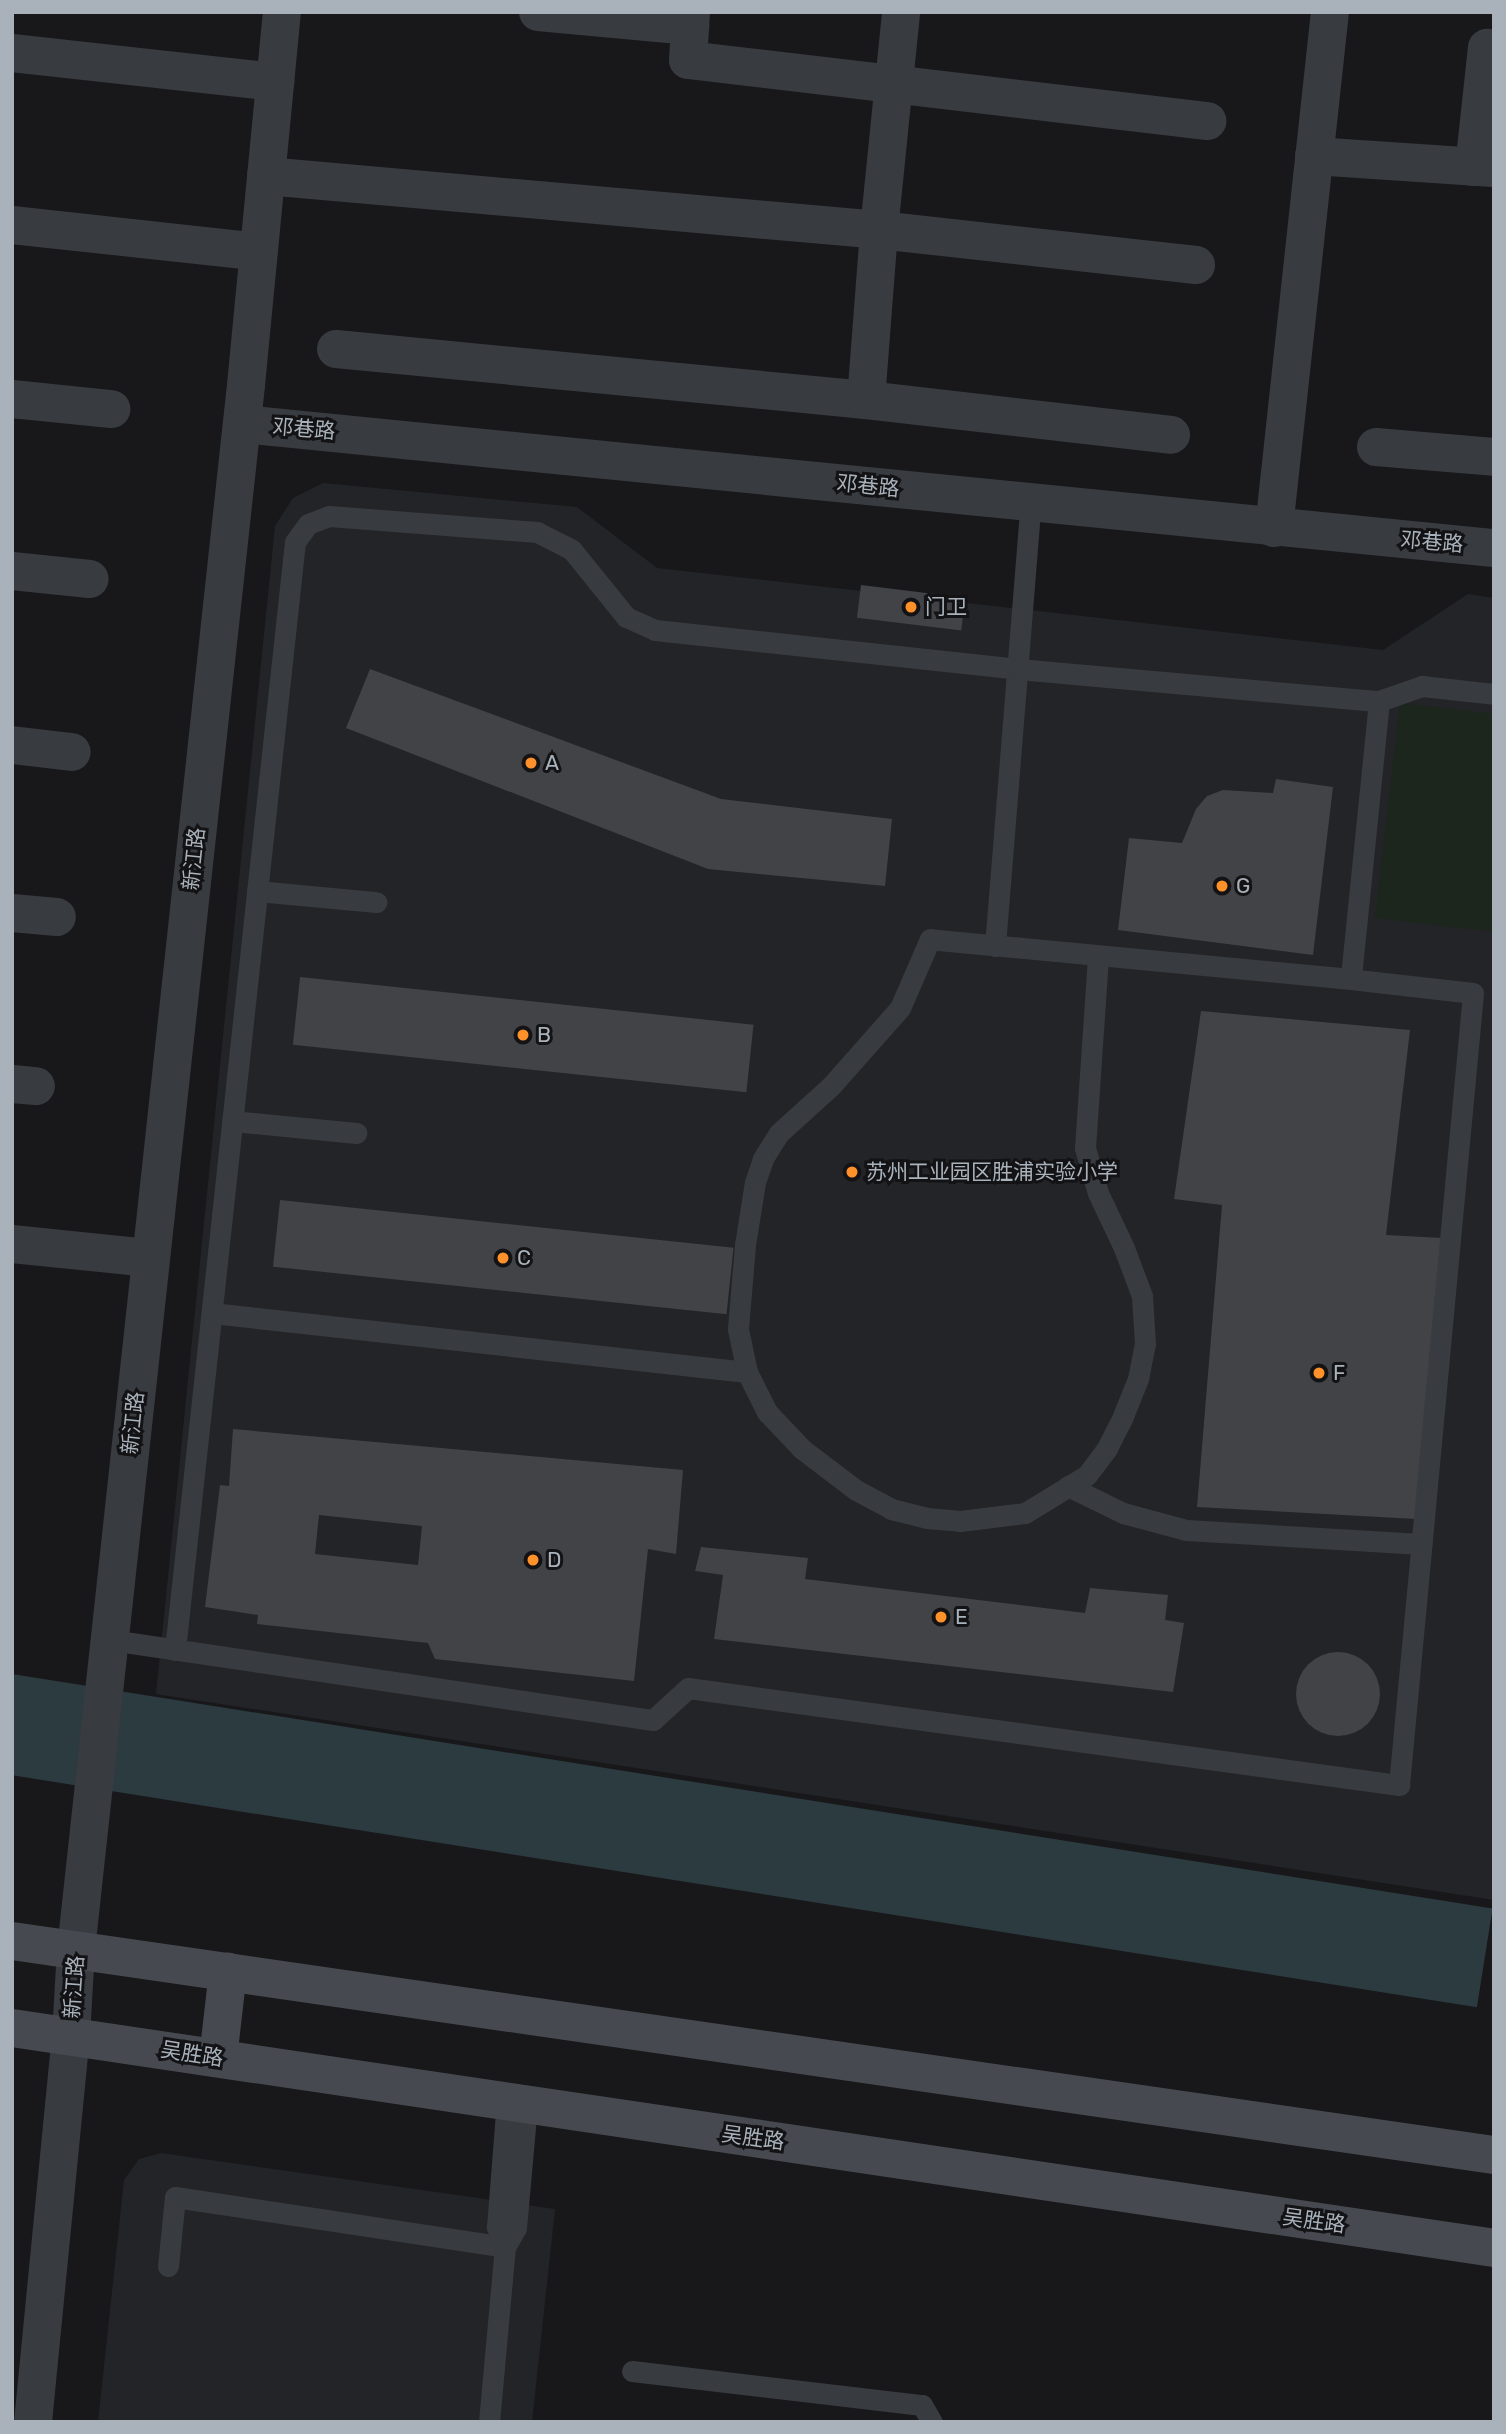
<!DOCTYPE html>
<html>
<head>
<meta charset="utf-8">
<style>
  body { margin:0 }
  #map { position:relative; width:1506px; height:2434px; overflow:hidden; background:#18181a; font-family:Rubik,"Noto Sans SC",sans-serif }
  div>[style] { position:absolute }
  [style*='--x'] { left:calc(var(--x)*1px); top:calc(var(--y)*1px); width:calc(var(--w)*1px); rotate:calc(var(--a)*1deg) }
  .built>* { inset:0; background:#232427 }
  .green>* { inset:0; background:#1d261d }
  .water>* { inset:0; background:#2c3b40; transform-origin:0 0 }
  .building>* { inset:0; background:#414347; transform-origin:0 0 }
  .round { border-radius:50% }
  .service>* { height:21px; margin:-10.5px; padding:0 10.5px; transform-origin:10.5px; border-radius:10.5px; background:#383b40 }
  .minor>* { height:38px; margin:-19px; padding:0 19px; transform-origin:19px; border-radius:19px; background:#383b40 }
  .tertiary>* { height:38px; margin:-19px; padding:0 19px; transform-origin:19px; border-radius:19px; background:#383b40 }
  .secondary>* { height:38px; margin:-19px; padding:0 19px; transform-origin:19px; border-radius:19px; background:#464a50 }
  .dots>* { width:19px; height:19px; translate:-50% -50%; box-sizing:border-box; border:4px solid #131315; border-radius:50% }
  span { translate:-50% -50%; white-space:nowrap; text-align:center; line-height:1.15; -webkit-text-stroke:6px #131315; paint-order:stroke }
  .street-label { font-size:21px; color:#a9b2bb }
  .poi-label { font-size:21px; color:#a9b2bb }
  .left { translate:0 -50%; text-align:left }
  .frame { position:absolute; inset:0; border:14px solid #a9b2bb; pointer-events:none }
</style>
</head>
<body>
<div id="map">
  <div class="built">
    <i style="clip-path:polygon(323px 483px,577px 507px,657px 568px,1383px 650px,1468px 594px,1494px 598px,1494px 1900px,156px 1694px,275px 526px,293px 498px)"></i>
    <i style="clip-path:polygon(161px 2153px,555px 2209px,532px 2422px,98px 2422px,124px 2180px,139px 2159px)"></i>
  </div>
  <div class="green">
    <i style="clip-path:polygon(1400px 703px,1494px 714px,1494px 932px,1375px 918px)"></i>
  </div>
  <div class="water">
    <i style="left:12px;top:1674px;width:1499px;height:100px;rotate:9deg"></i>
  </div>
  <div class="building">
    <i style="left:861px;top:585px;width:105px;height:33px;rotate:7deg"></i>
    <i style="clip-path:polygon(370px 669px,721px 799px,892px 819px,885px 886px,708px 869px,346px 728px)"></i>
    <i style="clip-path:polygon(1276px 779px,1333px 787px,1313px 955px,1118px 930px,1129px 838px,1182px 843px,1196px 809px,1207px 796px,1223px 790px,1273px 793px)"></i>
    <i style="left:300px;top:977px;width:456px;height:68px;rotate:6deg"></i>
    <i style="clip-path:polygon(1201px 1011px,1410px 1030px,1386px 1235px,1442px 1238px,1416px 1519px,1197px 1507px,1222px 1205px,1174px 1199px)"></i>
    <i style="left:280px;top:1200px;width:456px;height:67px;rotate:6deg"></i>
    <i style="clip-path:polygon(evenodd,233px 1429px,683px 1470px,676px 1554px,648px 1549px,634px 1681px,435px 1659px,428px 1643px,257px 1624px,258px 1615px,205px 1607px,220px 1485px,229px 1486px,233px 1429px,319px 1515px,422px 1526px,418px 1565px,315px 1554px,319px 1515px)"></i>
    <i style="clip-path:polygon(701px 1547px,808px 1558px,805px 1579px,1085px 1613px,1090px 1588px,1168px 1595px,1165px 1620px,1184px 1623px,1173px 1692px,714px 1639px,723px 1575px,695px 1571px)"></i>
    <i class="round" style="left:1296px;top:1652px;width:84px;height:84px"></i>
  </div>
  <div class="service">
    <i style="--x:1379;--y:701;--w:46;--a:-19.2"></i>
    <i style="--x:1422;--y:686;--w:72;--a:6.3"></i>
    <i style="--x:257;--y:891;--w:120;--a:5.3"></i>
    <i style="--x:995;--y:946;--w:445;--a:-85.4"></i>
    <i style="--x:232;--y:1121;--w:125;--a:5.5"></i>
    <i style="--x:212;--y:1313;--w:538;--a:6.29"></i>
    <i style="--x:1068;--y:1486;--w:61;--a:26.1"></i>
    <i style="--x:1123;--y:1513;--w:65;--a:15.1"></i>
    <i style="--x:1186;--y:1530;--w:236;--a:3.4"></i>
    <i style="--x:111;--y:1640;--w:548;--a:8.4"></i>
    <i style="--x:653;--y:1720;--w:47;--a:-42.4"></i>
    <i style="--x:688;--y:1688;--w:718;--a:7.77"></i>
    <i style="--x:1399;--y:1785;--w:795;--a:-84.66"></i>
    <i style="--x:1473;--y:993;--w:123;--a:-173.5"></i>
    <i style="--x:1351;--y:979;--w:423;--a:-174.6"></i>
    <i style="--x:930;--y:939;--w:75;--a:113.5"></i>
    <i style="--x:900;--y:1008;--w:104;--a:131.5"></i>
    <i style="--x:831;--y:1086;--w:70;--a:137.9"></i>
    <i style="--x:779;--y:1133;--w:31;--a:122"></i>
    <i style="--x:763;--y:1159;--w:24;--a:109"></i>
    <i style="--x:755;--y:1182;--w:64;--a:99"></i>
    <i style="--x:745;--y:1245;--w:84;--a:94.8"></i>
    <i style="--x:738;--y:1329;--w:44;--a:78.2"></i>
    <i style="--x:747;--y:1372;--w:45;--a:63.4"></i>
    <i style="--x:767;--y:1412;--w:51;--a:46.6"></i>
    <i style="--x:802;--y:1449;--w:68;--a:37.2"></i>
    <i style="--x:856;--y:1490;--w:40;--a:28"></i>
    <i style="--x:891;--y:1509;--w:37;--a:14"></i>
    <i style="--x:927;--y:1518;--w:33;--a:5"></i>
    <i style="--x:960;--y:1521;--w:65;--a:-7"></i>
    <i style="--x:1025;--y:1513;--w:73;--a:-31.5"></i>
    <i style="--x:1087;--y:1475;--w:34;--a:-53"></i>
    <i style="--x:1107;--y:1448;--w:36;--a:-63"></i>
    <i style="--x:1123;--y:1416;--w:40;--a:-68"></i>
    <i style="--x:1138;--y:1379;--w:36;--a:-79"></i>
    <i style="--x:1145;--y:1344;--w:48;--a:-93.6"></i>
    <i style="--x:1142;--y:1296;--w:51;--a:-110.6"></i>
    <i style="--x:1124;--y:1248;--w:61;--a:-115.3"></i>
    <i style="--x:1098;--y:1193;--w:47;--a:-106.1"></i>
    <i style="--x:1085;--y:1148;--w:193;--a:-86.1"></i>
    <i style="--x:175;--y:1650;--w:1114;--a:-83.82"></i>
    <i style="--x:295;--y:542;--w:22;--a:-54"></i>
    <i style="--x:308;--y:524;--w:22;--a:-21"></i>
    <i style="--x:329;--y:516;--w:209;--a:4.4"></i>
    <i style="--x:537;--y:532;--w:39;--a:27"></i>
    <i style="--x:572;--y:550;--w:86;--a:51.1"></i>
    <i style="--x:626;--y:617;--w:32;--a:24"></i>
    <i style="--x:655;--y:630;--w:365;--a:6.1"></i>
    <i style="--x:1018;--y:669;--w:362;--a:5.1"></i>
    <i style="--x:1379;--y:701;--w:279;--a:95.8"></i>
    <i style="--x:505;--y:2247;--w:22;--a:-60"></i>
    <i style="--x:516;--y:2228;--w:124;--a:-84.9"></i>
    <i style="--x:168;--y:2266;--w:69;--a:-84.2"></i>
    <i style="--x:175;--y:2197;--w:334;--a:8.6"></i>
    <i style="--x:632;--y:2371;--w:292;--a:6.7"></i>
    <i style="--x:922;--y:2405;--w:20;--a:60"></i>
    <i style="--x:489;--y:2422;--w:176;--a:-84.8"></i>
    <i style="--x:505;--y:2247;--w:22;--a:-112"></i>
    <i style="--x:497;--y:2227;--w:126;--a:-85.5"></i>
  </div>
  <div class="minor">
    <i style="--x:538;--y:12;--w:153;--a:5.3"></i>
    <i style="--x:691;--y:12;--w:48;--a:93.6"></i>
    <i style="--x:688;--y:60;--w:523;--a:6.7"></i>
    <i style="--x:12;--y:53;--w:265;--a:6.3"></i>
    <i style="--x:1314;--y:156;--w:180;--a:3.8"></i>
    <i style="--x:1474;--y:167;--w:120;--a:-83.8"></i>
    <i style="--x:266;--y:176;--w:615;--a:5.03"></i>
    <i style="--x:879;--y:230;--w:319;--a:6.3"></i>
    <i style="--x:12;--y:225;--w:248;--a:6.2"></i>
    <i style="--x:336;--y:349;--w:532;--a:5.5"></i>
    <i style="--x:866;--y:400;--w:307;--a:6.5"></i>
    <i style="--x:12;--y:399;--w:100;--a:5.8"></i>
    <i style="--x:866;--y:400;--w:170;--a:-85.6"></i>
    <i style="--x:879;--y:230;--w:219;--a:-84.2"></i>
    <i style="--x:1376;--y:447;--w:118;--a:4.8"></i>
    <i style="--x:12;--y:571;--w:78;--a:5.9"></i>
    <i style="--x:12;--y:745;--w:60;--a:6.7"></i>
    <i style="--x:12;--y:913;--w:45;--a:5.1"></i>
    <i style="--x:12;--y:1084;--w:24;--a:5"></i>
    <i style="--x:12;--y:1244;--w:139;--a:5.8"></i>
  </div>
  <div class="tertiary">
    <i style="--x:242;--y:424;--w:1258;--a:5.66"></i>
    <i style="--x:1274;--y:528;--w:519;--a:-83.81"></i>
    <i style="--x:33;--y:2422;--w:388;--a:-84.4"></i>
    <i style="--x:71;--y:2036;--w:86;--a:-86.7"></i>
    <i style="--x:76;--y:1950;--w:1574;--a:-83.8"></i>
    <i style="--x:246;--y:385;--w:375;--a:-84.5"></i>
  </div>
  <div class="secondary">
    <i style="--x:12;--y:1941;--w:1497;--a:8.22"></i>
    <i style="--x:12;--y:2028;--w:1498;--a:8.44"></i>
    <i style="--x:218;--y:2058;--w:87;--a:-83.4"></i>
  </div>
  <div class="dots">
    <i style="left:911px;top:607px;background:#ff912b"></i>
    <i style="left:531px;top:763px;background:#ff912b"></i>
    <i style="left:1222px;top:886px;background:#ff912b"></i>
    <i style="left:523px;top:1035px;background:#ff912b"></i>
    <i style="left:852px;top:1172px;background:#ff912b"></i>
    <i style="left:503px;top:1258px;background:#ff912b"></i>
    <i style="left:1319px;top:1373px;background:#ff912b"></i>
    <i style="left:533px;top:1560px;background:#ff912b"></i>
    <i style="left:941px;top:1617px;background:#ff912b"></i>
  </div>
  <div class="street-label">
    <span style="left:304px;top:429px;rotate:5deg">邓巷路</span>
    <span style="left:868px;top:486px;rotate:6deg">邓巷路</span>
    <span style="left:1432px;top:542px;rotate:5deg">邓巷路</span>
    <span style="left:194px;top:859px;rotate:-84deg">新江路</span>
    <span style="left:133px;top:1423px;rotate:-84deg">新江路</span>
    <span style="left:74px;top:1987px;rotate:-86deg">新江路</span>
    <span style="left:192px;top:2054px;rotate:9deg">吴胜路</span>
    <span style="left:753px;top:2138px;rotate:8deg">吴胜路</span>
    <span style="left:1314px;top:2221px;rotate:8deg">吴胜路</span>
  </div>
  <div class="poi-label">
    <span class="left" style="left:925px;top:607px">门卫</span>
    <span class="left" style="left:545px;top:763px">A</span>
    <span class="left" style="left:1236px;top:886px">G</span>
    <span class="left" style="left:537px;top:1035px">B</span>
    <span class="left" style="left:866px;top:1172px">苏州工业园区胜浦实验小学</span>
    <span class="left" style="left:517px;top:1258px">C</span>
    <span class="left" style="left:1333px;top:1373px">F</span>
    <span class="left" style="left:547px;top:1560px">D</span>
    <span class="left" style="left:955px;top:1617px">E</span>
  </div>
  <div class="frame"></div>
</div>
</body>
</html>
